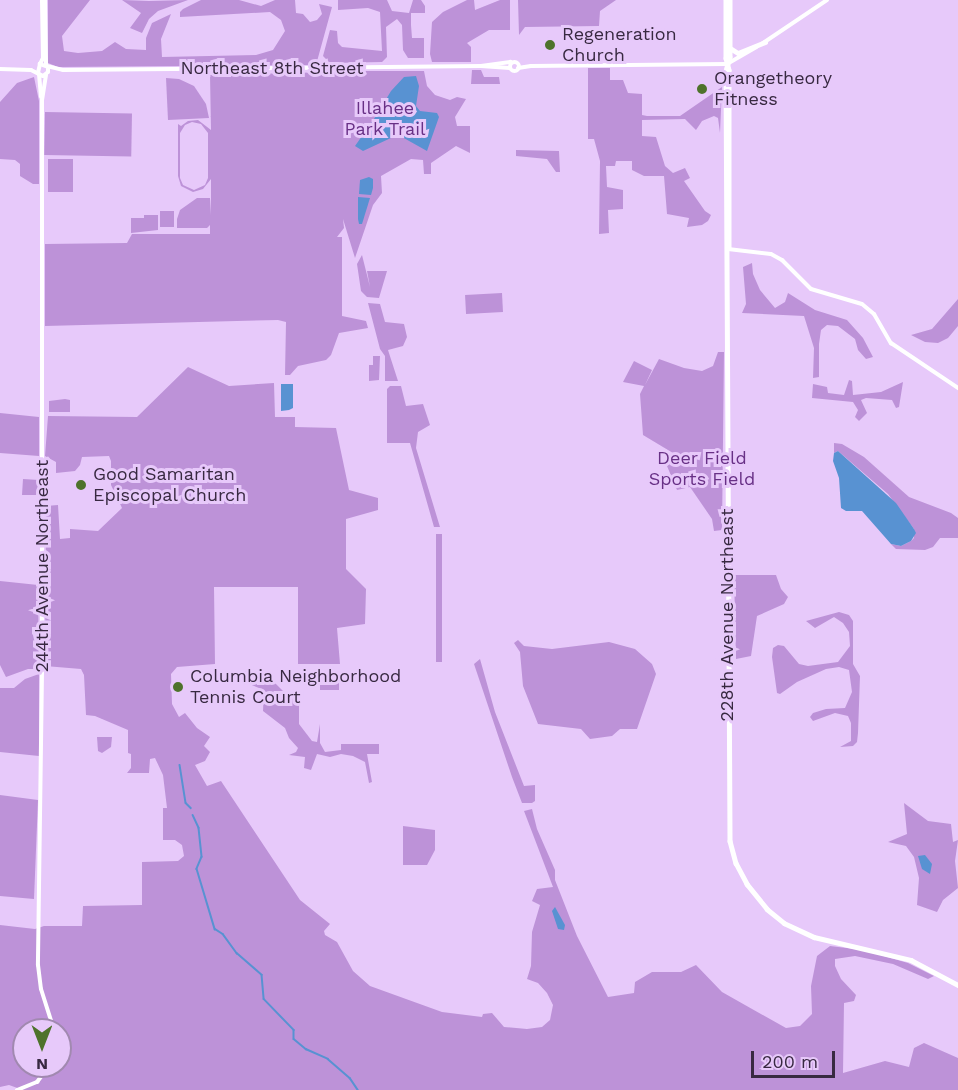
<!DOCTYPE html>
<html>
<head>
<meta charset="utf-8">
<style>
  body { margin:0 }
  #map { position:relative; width:958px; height:1090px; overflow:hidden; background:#e7c9fa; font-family:"Work Sans",sans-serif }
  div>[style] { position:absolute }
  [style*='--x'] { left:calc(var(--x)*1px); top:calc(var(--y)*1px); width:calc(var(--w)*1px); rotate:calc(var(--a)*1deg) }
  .green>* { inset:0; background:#bd92d8; transform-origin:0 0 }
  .water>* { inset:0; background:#5892d2 }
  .stream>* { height:1.5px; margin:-0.75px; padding:0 0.75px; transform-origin:0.75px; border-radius:0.75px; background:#5892d2 }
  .tertiary>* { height:4px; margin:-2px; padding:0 2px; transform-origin:2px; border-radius:2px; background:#fff }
  .tertiary>.ring { margin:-2px; padding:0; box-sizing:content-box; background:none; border:4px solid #fff; border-radius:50% }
  .secondary>* { height:4.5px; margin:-2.25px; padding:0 2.25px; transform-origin:2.25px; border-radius:2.25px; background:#fff }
  .dots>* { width:16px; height:16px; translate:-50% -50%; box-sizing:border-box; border:3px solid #e7c9fa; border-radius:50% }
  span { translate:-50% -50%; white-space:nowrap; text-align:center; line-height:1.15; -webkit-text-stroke:6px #e7c9fa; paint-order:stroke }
  .poi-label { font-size:18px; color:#382941 }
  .left { translate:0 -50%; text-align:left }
  .street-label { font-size:18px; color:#382941 }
  .park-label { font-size:18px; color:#683086 }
  .north { position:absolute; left:12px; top:1018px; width:60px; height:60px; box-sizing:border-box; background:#e7c9fa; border:2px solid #a189b0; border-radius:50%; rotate:180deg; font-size:16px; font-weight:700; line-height:24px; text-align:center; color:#382941 }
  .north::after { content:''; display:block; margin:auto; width:21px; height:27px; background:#4e722b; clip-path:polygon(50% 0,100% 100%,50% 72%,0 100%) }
  .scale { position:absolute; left:751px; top:1051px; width:84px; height:27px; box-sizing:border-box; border:3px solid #382941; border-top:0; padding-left:8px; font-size:18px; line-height:21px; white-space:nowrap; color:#382941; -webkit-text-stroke:4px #e7c9fa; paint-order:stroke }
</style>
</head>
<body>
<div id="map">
  <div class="green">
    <i style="clip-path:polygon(48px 0,90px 0,62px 36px,64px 51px,78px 53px,102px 51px,115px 42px,126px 49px,146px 50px,146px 38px,152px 23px,171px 14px,161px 39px,162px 57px,256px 55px,273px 50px,285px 31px,281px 20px,270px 12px,180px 17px,180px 12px,183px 9px,201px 0,239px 0,261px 6px,275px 0,295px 0,296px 13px,303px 14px,310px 22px,317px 20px,322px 14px,319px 4px,332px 7px,316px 65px,58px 67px,48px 63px)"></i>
    <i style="clip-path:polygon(122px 0,149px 1px,188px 0,158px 11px,149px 19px,142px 33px,130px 28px,141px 13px)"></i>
    <i style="clip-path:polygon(338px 0,387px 0,392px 11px,409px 13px,413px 0,421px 0,425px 6px,425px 13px,411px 13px,411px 25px,412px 38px,424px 38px,424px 58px,408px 58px,403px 50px,402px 25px,397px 19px,386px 27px,387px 57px,382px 62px,330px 63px,323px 56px,330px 30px,337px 31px,338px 43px,342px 47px,382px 51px,380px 12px,368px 8px,338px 10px)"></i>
    <i style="clip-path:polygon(467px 0,474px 0,475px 10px,500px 0,510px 0,510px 30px,489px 30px,467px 43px,471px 47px,471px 62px,432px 62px,430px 54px,432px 22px,443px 12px)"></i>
    <i style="clip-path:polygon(518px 0,616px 0,600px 11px,599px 26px,525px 27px,519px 35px)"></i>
    <i style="clip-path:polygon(588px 68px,610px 68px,610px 80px,623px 80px,628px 93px,642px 94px,642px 115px,647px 116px,680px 116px,722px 87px,720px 133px,718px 118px,714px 116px,702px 121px,696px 130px,685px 119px,642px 120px,642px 136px,656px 137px,665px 166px,673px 173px,685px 168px,690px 178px,684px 181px,705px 211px,711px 215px,708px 221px,702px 225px,687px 227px,689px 218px,667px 214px,664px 176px,644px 176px,632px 170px,632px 161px,616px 161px,615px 166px,606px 166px,607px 187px,623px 190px,623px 209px,608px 210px,609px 233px,599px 234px,600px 161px,594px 139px,588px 139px)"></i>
    <i style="clip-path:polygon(472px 70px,481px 70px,484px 77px,499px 77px,500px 84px,471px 84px)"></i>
    <i style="clip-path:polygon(evenodd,367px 71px,424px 71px,427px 86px,435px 95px,450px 100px,457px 97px,466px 99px,455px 117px,457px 126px,470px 126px,470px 153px,456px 146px,431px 163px,431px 174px,424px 174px,423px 160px,411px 159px,381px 176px,382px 193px,373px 205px,355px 258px,343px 219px,344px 228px,337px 237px,342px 237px,342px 316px,366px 321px,368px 328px,339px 333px,331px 355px,326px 360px,298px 366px,290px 375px,285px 375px,286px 322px,278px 320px,45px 326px,45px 244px,127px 243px,132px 234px,210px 234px,210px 225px,207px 228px,177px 228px,177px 219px,180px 210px,197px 198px,210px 198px,211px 215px,211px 179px,203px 189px,193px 192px,181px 186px,178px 176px,178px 124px,181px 126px,188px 121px,198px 120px,211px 130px,210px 75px,367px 71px,192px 122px,201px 124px,208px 133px,208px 178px,205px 185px,194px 190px,183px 185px,180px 178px,180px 133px,185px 125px,192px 122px)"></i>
    <i style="clip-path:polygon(34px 77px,39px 101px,39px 184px,33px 184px,20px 176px,20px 164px,15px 160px,0 159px,0 102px,17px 83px)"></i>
    <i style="clip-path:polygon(166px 78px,179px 79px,194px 86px,206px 104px,209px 118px,168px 120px)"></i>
    <i style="left:45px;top:112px;width:87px;height:43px;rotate:1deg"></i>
    <i style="clip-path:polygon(516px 150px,559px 151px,560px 172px,556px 172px,547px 159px,516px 156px)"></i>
    <i style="left:48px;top:159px;width:25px;height:33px"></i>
    <i style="left:160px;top:211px;width:14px;height:16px"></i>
    <i style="clip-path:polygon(144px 215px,158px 215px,158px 230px,131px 233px,131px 218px,144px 218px)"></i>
    <i style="clip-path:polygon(362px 255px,370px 287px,367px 271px,387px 271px,379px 298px,367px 297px,361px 291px,357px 264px)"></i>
    <i style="clip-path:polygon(752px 263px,753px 274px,760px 290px,775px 308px,785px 302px,788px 293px,815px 310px,847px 320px,863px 338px,873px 357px,866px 359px,858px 350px,855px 339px,838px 326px,827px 325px,821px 330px,819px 344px,819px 377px,813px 378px,814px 348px,804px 316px,742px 313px,746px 304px,743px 267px)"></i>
    <i style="left:502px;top:293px;width:19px;height:37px;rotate:87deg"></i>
    <i style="clip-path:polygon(958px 299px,958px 326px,948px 338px,938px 343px,925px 342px,911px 335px,932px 329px)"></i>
    <i style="clip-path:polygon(368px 303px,380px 304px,385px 322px,404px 324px,407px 337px,403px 346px,388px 350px,398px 381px,385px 381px,385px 356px,380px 349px)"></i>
    <i style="clip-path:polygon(718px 352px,724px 352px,722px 530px,714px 531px,712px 519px,690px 487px,677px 490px,667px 466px,678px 456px,643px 435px,640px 394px,644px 386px,623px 382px,634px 361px,652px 370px,645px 385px,659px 359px,684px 368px,702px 371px,713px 366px)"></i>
    <i style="clip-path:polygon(373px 356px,380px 356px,379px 380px,369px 381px,369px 365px,373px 365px)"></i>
    <i style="clip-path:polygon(evenodd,188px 367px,229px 386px,274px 383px,275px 417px,295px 417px,295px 427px,336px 428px,349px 490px,378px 498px,378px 510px,346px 519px,346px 569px,366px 589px,365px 624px,337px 628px,340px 664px,298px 664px,298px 587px,214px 587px,215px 664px,177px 667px,171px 674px,172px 704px,179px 717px,185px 713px,197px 728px,210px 737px,204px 746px,210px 752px,205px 761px,195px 765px,207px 786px,221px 781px,300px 900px,330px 924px,324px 931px,325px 935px,337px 942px,353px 971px,370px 986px,442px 1012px,482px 1017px,483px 1014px,492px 1013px,504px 1027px,527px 1029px,542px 1027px,550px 1020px,553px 1005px,547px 993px,538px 983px,527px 979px,531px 966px,532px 932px,540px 905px,532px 901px,537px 889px,553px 887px,524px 811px,532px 809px,537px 829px,555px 870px,555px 880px,577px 936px,608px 997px,634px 993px,635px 982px,652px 972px,681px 972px,696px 965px,722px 992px,786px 1028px,800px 1026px,812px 1014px,811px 986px,817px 956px,830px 946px,863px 950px,908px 963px,934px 976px,928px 979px,893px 964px,855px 956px,835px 959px,835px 966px,841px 979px,856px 995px,854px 1001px,844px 1003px,843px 1073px,885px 1061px,909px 1067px,914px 1048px,924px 1043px,958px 1058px,958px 1090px,23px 1090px,9px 1085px,0 1087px,0 925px,35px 929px,44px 926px,82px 926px,83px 906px,142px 905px,142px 862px,178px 861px,184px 856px,182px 845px,175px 840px,163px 840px,163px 808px,167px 808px,163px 775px,155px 758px,150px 759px,149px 773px,127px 773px,131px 768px,131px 754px,128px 753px,128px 730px,95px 716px,86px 715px,84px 675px,81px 669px,45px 666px,46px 506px,58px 505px,60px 539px,70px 538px,70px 529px,98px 531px,122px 508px,111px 485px,111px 461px,109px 456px,82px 457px,80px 465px,75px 471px,56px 473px,56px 462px,45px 456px,48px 416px,137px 417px,188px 367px,24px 1030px,60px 1030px,60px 1066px,24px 1066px,24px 1030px)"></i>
    <i style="clip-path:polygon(849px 380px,852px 381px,853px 395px,881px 392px,903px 382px,899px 407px,896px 408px,892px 400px,866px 398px,861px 400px,867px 413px,859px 421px,855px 417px,858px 410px,853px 402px,812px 398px,813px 384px,827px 387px,828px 393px,844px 395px)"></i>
    <i style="clip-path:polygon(390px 386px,401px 386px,406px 406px,423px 404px,430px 425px,418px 432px,416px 448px,440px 527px,434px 527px,410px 443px,387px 443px,387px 389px)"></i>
    <i style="clip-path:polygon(65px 399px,70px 400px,70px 412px,49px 412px,49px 401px)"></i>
    <i style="clip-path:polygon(0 413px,39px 417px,39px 456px,0 453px)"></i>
    <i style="clip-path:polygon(834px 443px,842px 444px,864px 457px,909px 497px,951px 513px,958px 518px,958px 538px,940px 538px,933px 547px,925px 550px,896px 549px,891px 544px,901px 546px,911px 541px,914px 538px,914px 529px,888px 494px,838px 451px,834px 453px)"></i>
    <i style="clip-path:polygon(23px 479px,39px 480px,36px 495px,22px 495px)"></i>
    <i style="left:436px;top:534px;width:6px;height:128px"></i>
    <i style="clip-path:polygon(734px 575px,776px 575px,781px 589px,788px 597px,784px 604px,757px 616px,751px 656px,736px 659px)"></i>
    <i style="clip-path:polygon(0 581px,38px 585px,39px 669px,28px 669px,6px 677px,0 665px)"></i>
    <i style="clip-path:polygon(839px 612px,849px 615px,853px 621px,853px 664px,860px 676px,858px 733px,857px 742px,853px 746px,840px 747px,851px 741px,851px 723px,848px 716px,835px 713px,813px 721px,810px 717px,813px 713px,826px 709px,845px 708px,852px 692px,849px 670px,839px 667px,826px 669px,797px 682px,780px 694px,777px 693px,772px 657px,773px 648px,778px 645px,784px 646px,799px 664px,808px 666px,838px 662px,850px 646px,849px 632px,843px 623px,834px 617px,815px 628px,806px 621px)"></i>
    <i style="clip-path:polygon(518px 640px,524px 646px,552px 649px,609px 642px,635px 649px,652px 664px,656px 674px,637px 729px,620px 729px,612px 736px,590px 739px,581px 729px,538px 724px,523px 686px,520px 652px,514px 643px)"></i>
    <i style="clip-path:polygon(480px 659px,495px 712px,524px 786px,535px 785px,535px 801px,532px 803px,522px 803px,512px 777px,474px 664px)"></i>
    <i style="clip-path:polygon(271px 671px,272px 680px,283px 691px,299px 691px,299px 724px,312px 741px,317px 742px,320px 724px,320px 743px,325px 752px,341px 750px,341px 744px,379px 744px,379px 754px,367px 754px,372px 782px,369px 783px,365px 762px,353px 756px,341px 754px,330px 757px,317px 754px,311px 770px,304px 768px,305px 757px,289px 755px,296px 752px,298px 748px,289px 738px,285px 728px,263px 711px,264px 690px,230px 676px,201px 675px,203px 672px)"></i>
    <i style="clip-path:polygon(39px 674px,39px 756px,0 752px,0 688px,14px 688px,25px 679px)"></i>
    <i style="left:320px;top:682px;width:19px;height:8px"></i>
    <i style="clip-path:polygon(97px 737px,112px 737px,111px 747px,102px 753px,98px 751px)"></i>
    <i style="clip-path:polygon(0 795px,38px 800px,34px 899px,0 896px)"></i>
    <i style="clip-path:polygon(904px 803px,928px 821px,951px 824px,953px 842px,958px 840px,955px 861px,958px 888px,943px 900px,937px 912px,917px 905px,919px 878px,914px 857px,906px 846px,888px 842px,907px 834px)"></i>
    <i style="clip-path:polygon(403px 826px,435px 830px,435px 850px,427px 865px,403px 865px)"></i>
  </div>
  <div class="water">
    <i style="clip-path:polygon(416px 76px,419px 86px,416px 106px,420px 111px,437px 113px,439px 117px,427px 151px,402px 137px,393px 137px,363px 151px,355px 146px,376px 116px,386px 110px,385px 101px,391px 91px,404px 77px)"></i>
    <i style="clip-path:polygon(369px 177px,373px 179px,373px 188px,371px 195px,359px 194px,360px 180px)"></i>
    <i style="clip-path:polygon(358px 197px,370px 198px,362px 224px,359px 224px,358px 219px)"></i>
    <i style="clip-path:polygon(281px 384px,293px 384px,293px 408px,289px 410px,281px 411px)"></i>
    <i style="clip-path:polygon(838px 451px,896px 503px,914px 529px,916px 533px,911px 541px,901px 546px,891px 544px,862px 511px,846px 511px,841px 508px,839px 478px,833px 461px,834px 453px)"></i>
    <i style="clip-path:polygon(925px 855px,932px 864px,930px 874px,922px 869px,918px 856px)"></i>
    <i style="clip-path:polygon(555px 907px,565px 925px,564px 930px,558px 929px,552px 911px)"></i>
  </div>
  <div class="stream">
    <i style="--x:180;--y:765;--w:38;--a:81"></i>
    <i style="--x:186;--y:803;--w:7;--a:45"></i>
    <i style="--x:193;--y:815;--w:14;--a:65"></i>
    <i style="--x:199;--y:828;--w:29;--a:84"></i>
    <i style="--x:202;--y:857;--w:13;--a:113"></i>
    <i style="--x:197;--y:869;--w:63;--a:73.3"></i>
    <i style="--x:215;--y:929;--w:9;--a:32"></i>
    <i style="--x:223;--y:934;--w:24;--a:54"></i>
    <i style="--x:237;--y:953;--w:33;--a:41"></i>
    <i style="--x:262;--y:975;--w:24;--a:85"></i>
    <i style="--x:264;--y:999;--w:43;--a:45.9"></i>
    <i style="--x:294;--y:1030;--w:9;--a:90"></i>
    <i style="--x:294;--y:1039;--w:16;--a:40"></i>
    <i style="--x:306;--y:1049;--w:24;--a:24"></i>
    <i style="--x:328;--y:1059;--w:29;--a:41"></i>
    <i style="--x:350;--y:1078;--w:14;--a:56"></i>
  </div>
  <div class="tertiary">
    <i style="--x:45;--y:0;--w:64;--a:89.1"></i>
    <i style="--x:763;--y:43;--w:77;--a:-33.9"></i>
    <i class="ring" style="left:509.5px;top:61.5px;width:5px;height:5px"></i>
    <i style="--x:40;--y:64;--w:7;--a:-63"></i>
    <i style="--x:43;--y:58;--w:58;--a:-91"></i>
    <i style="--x:47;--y:66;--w:16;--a:14"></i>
    <i style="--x:63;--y:70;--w:228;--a:-0.5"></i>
    <i style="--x:291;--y:68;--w:190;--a:-0.6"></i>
    <i style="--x:481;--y:66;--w:30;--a:-8"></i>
    <i style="--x:481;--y:66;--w:29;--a:4"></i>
    <i style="--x:518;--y:68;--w:13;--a:-9"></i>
    <i style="--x:531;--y:66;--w:196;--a:-0.6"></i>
    <i style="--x:727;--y:64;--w:34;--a:-30"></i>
    <i style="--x:0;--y:69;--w:31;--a:2"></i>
    <i style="--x:31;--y:70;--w:13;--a:27"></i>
    <i style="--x:43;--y:76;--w:6;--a:-39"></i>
    <i style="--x:48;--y:72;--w:5;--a:-90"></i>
    <i style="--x:48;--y:67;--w:9;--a:-159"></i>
    <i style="--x:40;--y:64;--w:9;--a:103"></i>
    <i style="--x:39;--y:74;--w:23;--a:85"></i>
    <i style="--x:46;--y:75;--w:25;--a:99"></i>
    <i style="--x:42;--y:100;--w:572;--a:90"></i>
    <i style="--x:42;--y:672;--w:293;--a:90.8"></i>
    <i style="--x:38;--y:965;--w:24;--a:83"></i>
    <i style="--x:41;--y:989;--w:43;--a:72.4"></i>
    <i style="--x:728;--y:249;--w:43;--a:6.6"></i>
    <i style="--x:771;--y:254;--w:13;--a:29"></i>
    <i style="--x:782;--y:260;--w:41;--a:45"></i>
    <i style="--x:811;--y:289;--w:53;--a:16.4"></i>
    <i style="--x:862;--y:304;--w:16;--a:40"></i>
    <i style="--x:874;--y:314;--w:34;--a:60"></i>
    <i style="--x:891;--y:343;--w:81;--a:33.9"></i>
    <i style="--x:17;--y:1090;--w:22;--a:-22"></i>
    <i style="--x:37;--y:1082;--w:20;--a:-53"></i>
  </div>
  <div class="secondary">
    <i style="--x:726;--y:0;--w:58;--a:90"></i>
    <i style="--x:726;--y:58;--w:12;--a:76"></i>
    <i style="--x:729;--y:70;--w:178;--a:90"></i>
    <i style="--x:730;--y:0;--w:57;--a:90"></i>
    <i style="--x:730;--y:57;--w:15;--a:106"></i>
    <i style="--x:726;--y:71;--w:770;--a:89.7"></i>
    <i style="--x:730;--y:841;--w:23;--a:75"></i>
    <i style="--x:736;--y:863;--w:24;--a:62"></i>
    <i style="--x:747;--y:884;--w:32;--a:51"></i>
    <i style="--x:767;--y:909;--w:22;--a:39"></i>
    <i style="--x:784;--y:923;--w:33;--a:25"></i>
    <i style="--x:814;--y:937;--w:100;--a:13.3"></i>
    <i style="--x:911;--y:960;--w:53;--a:28"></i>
    <i style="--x:730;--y:48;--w:9;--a:32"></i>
    <i style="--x:738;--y:53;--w:29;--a:-22"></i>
  </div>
  <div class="dots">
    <i style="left:550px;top:45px;background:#4e722b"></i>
    <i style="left:702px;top:89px;background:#4e722b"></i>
    <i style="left:81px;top:485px;background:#4e722b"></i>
    <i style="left:178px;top:687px;background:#4e722b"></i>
  </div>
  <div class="poi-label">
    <span class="left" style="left:562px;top:45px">Regeneration<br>Church</span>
    <span class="left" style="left:714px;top:89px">Orangetheory<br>Fitness</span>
    <span class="left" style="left:93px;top:485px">Good Samaritan<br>Episcopal Church</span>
    <span class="left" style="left:190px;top:687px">Columbia Neighborhood<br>Tennis Court</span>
  </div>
  <div class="street-label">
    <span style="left:272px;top:68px">Northeast 8th Street</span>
    <span style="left:42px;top:566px;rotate:-90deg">244th Avenue Northeast</span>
    <span style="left:727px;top:615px;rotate:-90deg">228th Avenue Northeast</span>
  </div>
  <div class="park-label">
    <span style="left:385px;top:119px">Illahee<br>Park Trail</span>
    <span style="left:702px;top:469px">Deer Field<br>Sports Field</span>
  </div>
  <div class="north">N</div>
  <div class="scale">200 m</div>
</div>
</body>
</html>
